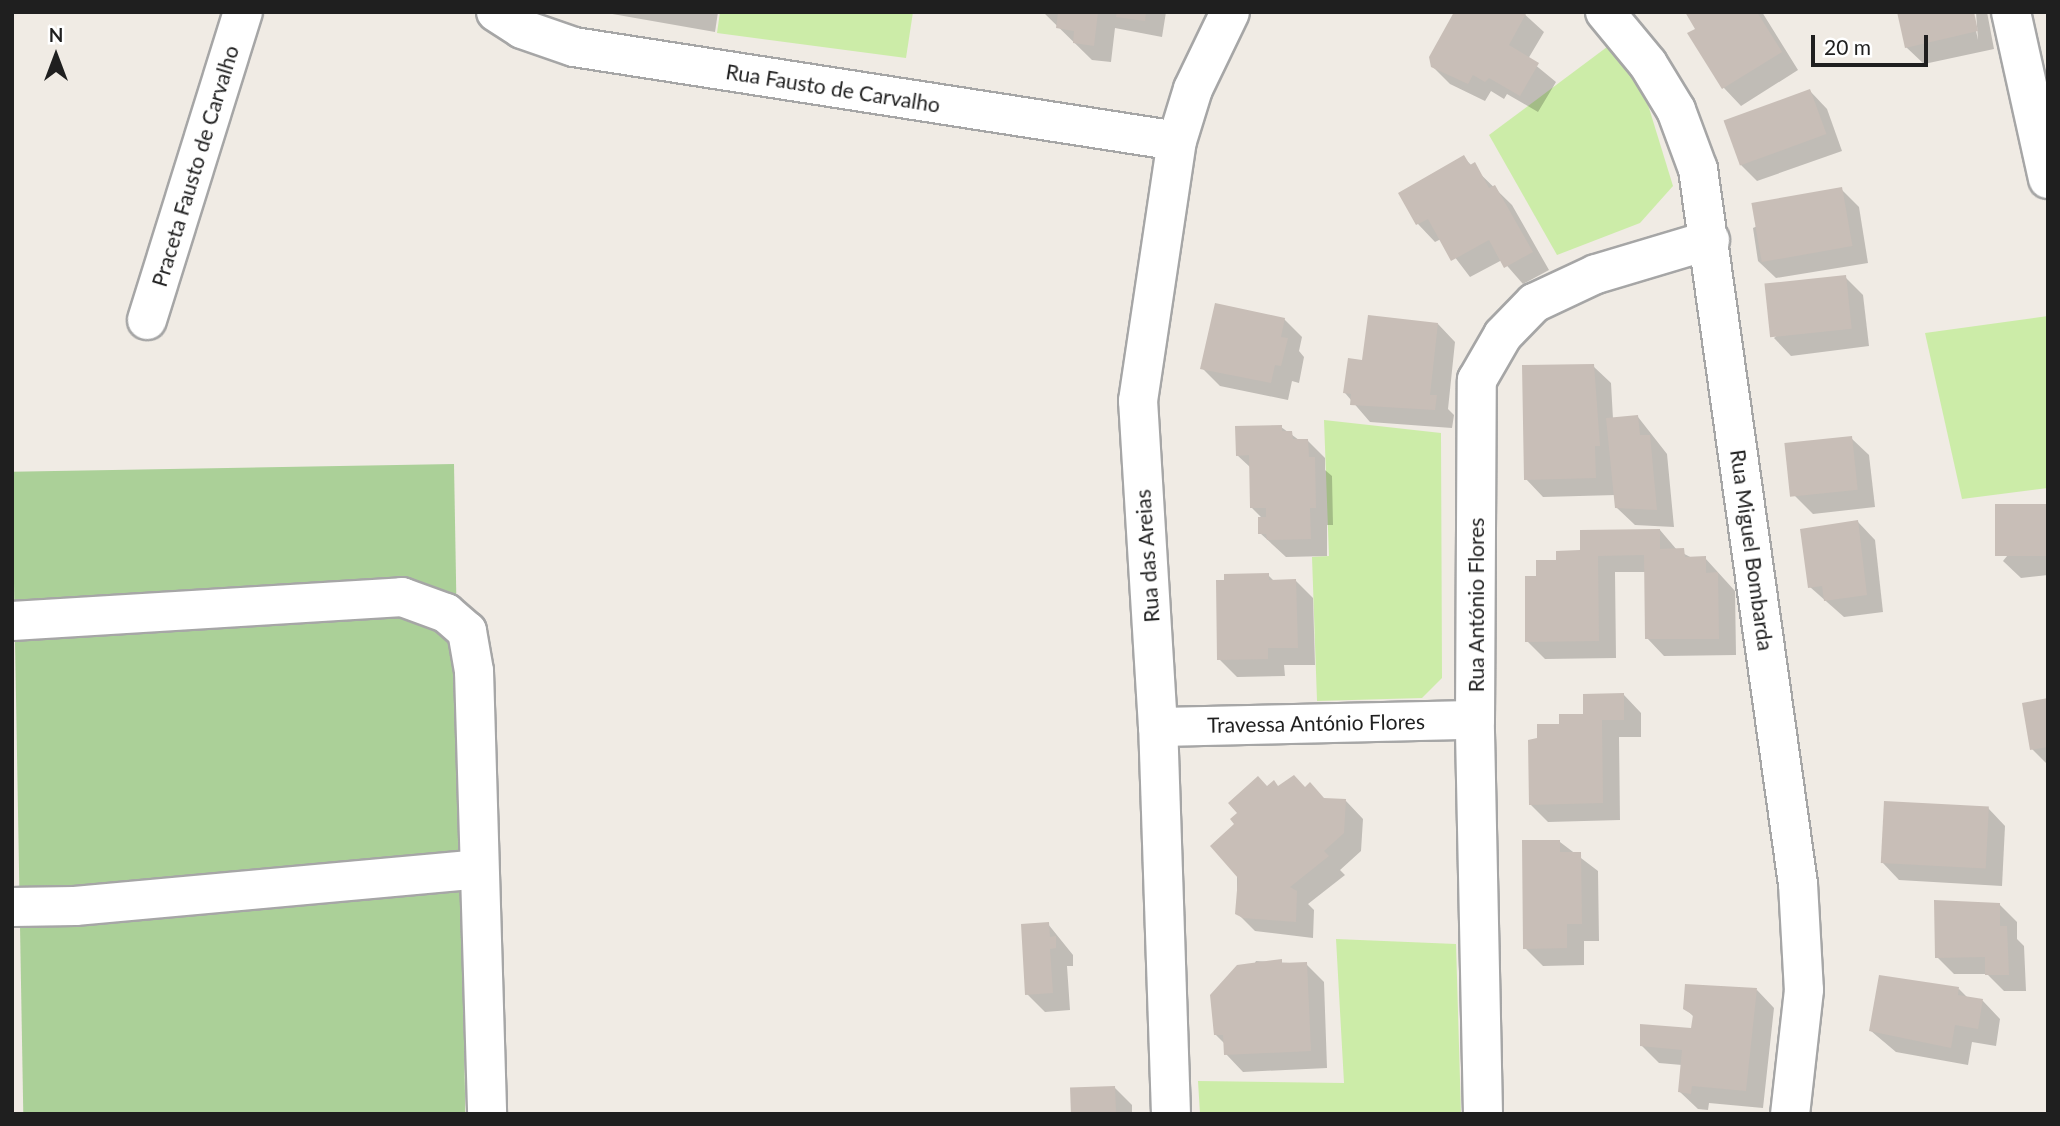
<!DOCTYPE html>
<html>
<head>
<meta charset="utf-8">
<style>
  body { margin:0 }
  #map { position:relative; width:2060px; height:1126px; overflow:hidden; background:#f0ebe4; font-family:Lato,sans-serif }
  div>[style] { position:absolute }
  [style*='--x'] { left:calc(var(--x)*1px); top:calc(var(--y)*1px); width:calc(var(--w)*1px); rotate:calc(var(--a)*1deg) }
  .grass>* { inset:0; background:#cceca8 }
  .forest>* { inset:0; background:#abd098; transform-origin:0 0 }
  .shadow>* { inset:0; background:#0003 }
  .building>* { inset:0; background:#c8beb7; transform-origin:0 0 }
  .roads { filter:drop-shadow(2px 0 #a6a6a6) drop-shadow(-2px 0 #a6a6a6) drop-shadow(0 2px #a6a6a6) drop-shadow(0 -2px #a6a6a6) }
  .minor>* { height:38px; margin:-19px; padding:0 19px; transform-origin:19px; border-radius:19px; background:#fff }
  span { translate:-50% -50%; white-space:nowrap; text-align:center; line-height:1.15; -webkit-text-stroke:6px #fff; paint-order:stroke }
  .street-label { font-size:21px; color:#1f1f1f }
  .frame { position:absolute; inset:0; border:14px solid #1f1f1f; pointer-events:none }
  .north { position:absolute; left:21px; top:21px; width:70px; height:70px; -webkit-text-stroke:5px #fff; paint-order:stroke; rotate:0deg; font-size:19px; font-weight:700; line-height:28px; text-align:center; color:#1f1f1f }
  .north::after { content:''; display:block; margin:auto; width:24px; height:32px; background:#1f1f1f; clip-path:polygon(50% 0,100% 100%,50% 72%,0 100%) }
  .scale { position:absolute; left:1811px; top:35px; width:117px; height:32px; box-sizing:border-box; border:4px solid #1f1f1f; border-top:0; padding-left:9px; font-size:21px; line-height:24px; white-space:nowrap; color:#1f1f1f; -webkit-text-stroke:5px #fff; paint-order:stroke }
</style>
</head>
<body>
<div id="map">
  <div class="grass">
    <i style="clip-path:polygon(720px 12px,913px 12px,906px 58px,717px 33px)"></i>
    <i style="clip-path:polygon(1611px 44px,1645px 95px,1673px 186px,1640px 223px,1557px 255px,1489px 135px)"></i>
    <i style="clip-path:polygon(2048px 316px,2048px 488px,1962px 499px,1925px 333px)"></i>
    <i style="clip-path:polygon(1324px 420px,1441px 433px,1442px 678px,1422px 698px,1317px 701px,1312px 557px,1329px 556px)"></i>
    <i style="clip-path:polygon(1336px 939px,1456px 944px,1461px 1114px,1200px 1114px,1198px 1081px,1344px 1083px)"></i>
  </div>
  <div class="forest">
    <i style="left:454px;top:464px;width:650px;height:442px;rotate:89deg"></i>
  </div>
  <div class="shadow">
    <i style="clip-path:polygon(601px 12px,718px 12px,715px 32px)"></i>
    <i style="clip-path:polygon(1043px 12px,1166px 12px,1162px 37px,1115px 28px,1111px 62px,1092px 60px)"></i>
    <i style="clip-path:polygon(1522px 12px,1544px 32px,1528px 59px,1556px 82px,1538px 112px,1507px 94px,1504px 99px,1491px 91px,1485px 101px,1450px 84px,1432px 66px)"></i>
    <i style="clip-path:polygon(1687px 12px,1762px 12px,1798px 70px,1741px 106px,1724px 88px,1690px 34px,1698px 29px)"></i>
    <i style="clip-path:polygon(1972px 12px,1978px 40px,1976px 12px,1987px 12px,1994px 49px,1924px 64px,1906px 47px)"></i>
    <i style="clip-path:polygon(1810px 91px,1827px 109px,1842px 151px,1757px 181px,1740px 164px)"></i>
    <i style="clip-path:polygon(1464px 158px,1512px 205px,1549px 270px,1523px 284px,1502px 260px,1470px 277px,1441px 239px,1435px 242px,1418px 224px,1400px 193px)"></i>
    <i style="clip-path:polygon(1841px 189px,1859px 207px,1868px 263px,1776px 278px,1758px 261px,1753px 228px)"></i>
    <i style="clip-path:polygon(1845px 277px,1863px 295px,1869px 346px,1791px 356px,1774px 338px)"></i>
    <i style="clip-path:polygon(1284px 319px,1302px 337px,1299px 351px,1304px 357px,1299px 383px,1292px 381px,1288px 400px,1220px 386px,1202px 368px)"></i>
    <i style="clip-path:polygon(1438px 324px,1455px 342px,1448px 409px,1454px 415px,1452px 428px,1370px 422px,1345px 393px,1364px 362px)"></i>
    <i style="clip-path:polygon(1593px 366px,1611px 383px,1613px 419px,1638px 417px,1667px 454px,1674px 527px,1635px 525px,1617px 508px,1616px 495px,1543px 497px,1526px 479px)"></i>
    <i style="clip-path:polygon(1281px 427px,1299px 440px,1307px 440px,1325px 458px,1325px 470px,1332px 476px,1333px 525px,1327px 525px,1327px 556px,1286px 557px,1260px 533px,1263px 519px,1252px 508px,1251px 468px,1237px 455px)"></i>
    <i style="clip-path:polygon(1851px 438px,1869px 455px,1875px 507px,1813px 514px,1795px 496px)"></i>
    <i style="clip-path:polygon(2048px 506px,2048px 575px,2021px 578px,2003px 561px)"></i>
    <i style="clip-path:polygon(1858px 522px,1875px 540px,1883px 612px,1844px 617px,1810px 587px)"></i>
    <i style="clip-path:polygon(1660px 530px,1677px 550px,1692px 558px,1705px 558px,1735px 591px,1736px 655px,1664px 656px,1647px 638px,1646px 572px,1615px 572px,1616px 658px,1545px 659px,1527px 641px,1537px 578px,1582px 552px)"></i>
    <i style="clip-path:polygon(1268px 575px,1274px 581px,1296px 581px,1313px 598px,1315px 665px,1284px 665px,1285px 676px,1237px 677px,1219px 659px)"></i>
    <i style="clip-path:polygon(1624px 695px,1641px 713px,1641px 737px,1619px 737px,1620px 820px,1548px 822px,1531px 805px,1561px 725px)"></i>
    <i style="clip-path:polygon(2048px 700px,2048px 765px,2032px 749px)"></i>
    <i style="clip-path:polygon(1267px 788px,1306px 789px,1326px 800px,1346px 801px,1363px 819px,1361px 851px,1340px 870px,1345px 875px,1308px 904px,1314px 910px,1313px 938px,1255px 931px,1237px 913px,1237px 824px)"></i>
    <i style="clip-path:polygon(1988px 808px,2005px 826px,2002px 886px,1899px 880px,1882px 862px)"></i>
    <i style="clip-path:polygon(1560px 842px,1598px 871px,1599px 941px,1584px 941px,1584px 965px,1543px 966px,1525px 948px)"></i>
    <i style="clip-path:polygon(1999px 904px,2017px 922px,2017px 939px,2024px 946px,2026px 991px,2004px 991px,1987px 974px,1954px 974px,1937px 957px)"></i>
    <i style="clip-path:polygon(1048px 924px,1073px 955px,1073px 966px,1067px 966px,1070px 1010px,1045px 1012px,1027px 994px)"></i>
    <i style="clip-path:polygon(1256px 961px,1306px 964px,1324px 982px,1327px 1068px,1243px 1072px,1226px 1054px,1225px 1044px,1215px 1034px)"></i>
    <i style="clip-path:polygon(1959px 989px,1968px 998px,1983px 1001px,2000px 1019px,1996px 1046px,1972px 1042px,1968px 1065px,1896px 1052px,1871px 1031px)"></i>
    <i style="clip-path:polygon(1757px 990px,1774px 1008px,1763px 1108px,1709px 1103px,1708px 1110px,1698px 1109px,1680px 1092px,1682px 1065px,1659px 1063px,1642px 1046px,1693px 1030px,1694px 1017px,1685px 1008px)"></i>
    <i style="clip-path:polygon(1114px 1087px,1132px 1105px,1132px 1114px,1073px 1114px)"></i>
  </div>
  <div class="building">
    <i style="clip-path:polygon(1058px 12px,1098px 12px,1094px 46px,1073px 43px,1074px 31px,1056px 28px)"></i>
    <i style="clip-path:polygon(1117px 12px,1146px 12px,1145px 21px,1116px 17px)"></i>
    <i style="clip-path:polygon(1454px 12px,1527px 12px,1509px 45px,1539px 63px,1520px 96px,1489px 78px,1485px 82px,1473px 75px,1468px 84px,1431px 67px,1429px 57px)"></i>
    <i style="clip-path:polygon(1685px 12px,1757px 12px,1782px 52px,1722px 89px,1687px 33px,1695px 29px)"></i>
    <i style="clip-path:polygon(1897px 12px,1974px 12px,1978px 31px,1905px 48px)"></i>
    <i style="left:1810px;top:89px;width:48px;height:92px;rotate:70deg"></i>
    <i style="clip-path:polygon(1464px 155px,1470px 165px,1475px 162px,1489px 188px,1495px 185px,1533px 252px,1504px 268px,1489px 240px,1451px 261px,1428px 219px,1416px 225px,1398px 193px)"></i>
    <i style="left:1842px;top:187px;width:60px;height:92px;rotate:80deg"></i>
    <i style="left:1846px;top:275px;width:54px;height:82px;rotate:84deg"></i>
    <i style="clip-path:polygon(1215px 303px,1285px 318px,1281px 337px,1288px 338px,1281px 366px,1275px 365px,1271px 383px,1200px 369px)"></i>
    <i style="clip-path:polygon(1368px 315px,1438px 323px,1430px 395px,1437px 395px,1435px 410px,1350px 405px,1351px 394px,1343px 393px,1348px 358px,1362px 360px)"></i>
    <i style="clip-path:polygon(1594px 364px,1600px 446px,1595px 446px,1596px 478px,1524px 480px,1522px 365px)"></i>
    <i style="clip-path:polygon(1638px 415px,1640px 435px,1650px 435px,1657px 510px,1615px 508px,1606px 418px)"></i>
    <i style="clip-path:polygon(1282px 425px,1282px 431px,1292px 431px,1293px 439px,1308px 439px,1309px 457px,1315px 457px,1316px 508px,1310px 508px,1311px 539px,1267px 540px,1266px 534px,1258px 534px,1258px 517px,1266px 517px,1266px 508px,1250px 508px,1249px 455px,1236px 456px,1235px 426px)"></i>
    <i style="left:1852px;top:436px;width:54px;height:68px;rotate:84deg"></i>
    <i style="left:2048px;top:504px;width:52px;height:53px;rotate:90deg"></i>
    <i style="clip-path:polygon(1858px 520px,1867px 595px,1824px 601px,1822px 586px,1808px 588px,1800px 529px)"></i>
    <i style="clip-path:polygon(1660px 529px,1660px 549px,1684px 548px,1685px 557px,1706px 556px,1706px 573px,1718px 572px,1719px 639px,1645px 639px,1644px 555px,1598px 556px,1599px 641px,1525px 642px,1525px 576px,1536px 576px,1536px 560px,1556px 560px,1556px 551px,1580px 550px,1580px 530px)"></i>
    <i style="clip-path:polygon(1269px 573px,1269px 580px,1296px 579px,1298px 648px,1268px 648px,1268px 659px,1217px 660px,1216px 580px,1224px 580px,1224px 574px)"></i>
    <i style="clip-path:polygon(1624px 693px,1624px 720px,1602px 720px,1603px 803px,1529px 805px,1528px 740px,1537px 738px,1537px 724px,1559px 724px,1559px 714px,1583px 714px,1583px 694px)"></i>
    <i style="clip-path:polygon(2048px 698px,2048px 747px,2030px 750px,2022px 703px)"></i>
    <i style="clip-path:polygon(1294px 775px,1305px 787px,1310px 782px,1324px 798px,1346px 799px,1344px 833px,1324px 851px,1329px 856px,1290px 887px,1297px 891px,1296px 922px,1243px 918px,1235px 914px,1238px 878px,1210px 846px,1234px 824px,1230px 819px,1237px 813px,1228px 803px,1258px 776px,1267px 786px,1274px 780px,1278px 786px)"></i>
    <i style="left:1884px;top:801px;width:105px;height:62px;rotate:3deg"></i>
    <i style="clip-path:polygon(1522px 840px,1560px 840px,1560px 852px,1581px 852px,1582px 924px,1567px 924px,1567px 948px,1523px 949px)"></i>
    <i style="clip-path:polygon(1934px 900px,2000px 903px,2000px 926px,2007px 926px,2009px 975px,1985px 975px,1985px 957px,1935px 958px)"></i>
    <i style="clip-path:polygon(1049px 922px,1050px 937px,1056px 936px,1056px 948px,1050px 949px,1053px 993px,1025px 995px,1021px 924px)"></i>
    <i style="clip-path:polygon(1282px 959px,1282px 963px,1307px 962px,1311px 1051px,1224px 1055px,1223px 1035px,1214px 1035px,1210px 995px,1237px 965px)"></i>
    <i style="clip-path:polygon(1879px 975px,1959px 987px,1958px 995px,1983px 999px,1978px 1029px,1955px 1025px,1951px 1048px,1869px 1031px)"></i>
    <i style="clip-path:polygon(1685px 984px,1757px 988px,1746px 1091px,1692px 1086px,1691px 1094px,1678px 1092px,1682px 1050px,1640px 1046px,1640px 1024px,1691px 1028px,1693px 1015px,1683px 1009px)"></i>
    <i style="left:1115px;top:1086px;width:28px;height:45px;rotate:88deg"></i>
  </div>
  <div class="roads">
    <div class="minor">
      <i style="--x:496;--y:12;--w:31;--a:33"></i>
      <i style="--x:522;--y:29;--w:55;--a:19.1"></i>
      <i style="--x:574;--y:47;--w:610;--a:8.86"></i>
      <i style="--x:1605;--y:12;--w:67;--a:50.4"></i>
      <i style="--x:1648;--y:64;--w:54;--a:58.7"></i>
      <i style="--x:1676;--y:110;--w:63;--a:69.6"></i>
      <i style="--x:1698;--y:169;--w:722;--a:82.04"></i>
      <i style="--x:1798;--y:884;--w:106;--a:86.8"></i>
      <i style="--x:1804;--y:990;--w:125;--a:96.4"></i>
      <i style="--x:2011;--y:12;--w:171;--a:77.5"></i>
      <i style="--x:147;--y:320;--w:323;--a:-72.7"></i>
      <i style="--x:12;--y:621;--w:391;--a:-3.5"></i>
      <i style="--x:402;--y:597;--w:47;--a:20"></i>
      <i style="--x:446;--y:613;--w:28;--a:41"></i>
      <i style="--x:467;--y:631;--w:41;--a:80.1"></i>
      <i style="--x:474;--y:671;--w:443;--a:88.3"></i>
      <i style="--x:1158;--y:727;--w:317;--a:-1.3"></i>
      <i style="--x:12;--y:907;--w:63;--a:-0.9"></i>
      <i style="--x:75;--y:906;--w:405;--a:-5.2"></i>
      <i style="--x:1171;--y:1114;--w:387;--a:-91.9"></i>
      <i style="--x:1158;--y:727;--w:327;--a:-93.5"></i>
      <i style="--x:1138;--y:401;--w:263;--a:-81.5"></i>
      <i style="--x:1177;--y:141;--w:54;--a:-72.9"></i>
      <i style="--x:1193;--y:89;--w:85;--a:-64.3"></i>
      <i style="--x:1483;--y:1114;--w:394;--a:-91.2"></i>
      <i style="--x:1475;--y:720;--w:340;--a:-89.7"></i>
      <i style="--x:1477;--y:380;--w:52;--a:-60"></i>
      <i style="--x:1503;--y:335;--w:45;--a:-45.9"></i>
      <i style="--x:1534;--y:303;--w:68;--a:-25.1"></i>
      <i style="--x:1596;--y:274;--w:119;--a:-16.6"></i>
    </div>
  </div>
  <div class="street-label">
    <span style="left:833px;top:88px;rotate:9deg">Rua Fausto de Carvalho</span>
    <span style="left:195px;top:166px;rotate:-73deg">Praceta Fausto de Carvalho</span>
    <span style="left:1752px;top:550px;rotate:82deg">Rua Miguel Bombarda</span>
    <span style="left:1147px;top:556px;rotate:-94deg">Rua das Areias</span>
    <span style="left:1476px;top:605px;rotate:-90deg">Rua António Flores</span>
    <span style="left:1316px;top:723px;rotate:-1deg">Travessa António Flores</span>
  </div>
  <div class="frame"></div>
  <div class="north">N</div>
  <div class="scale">20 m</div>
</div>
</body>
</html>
